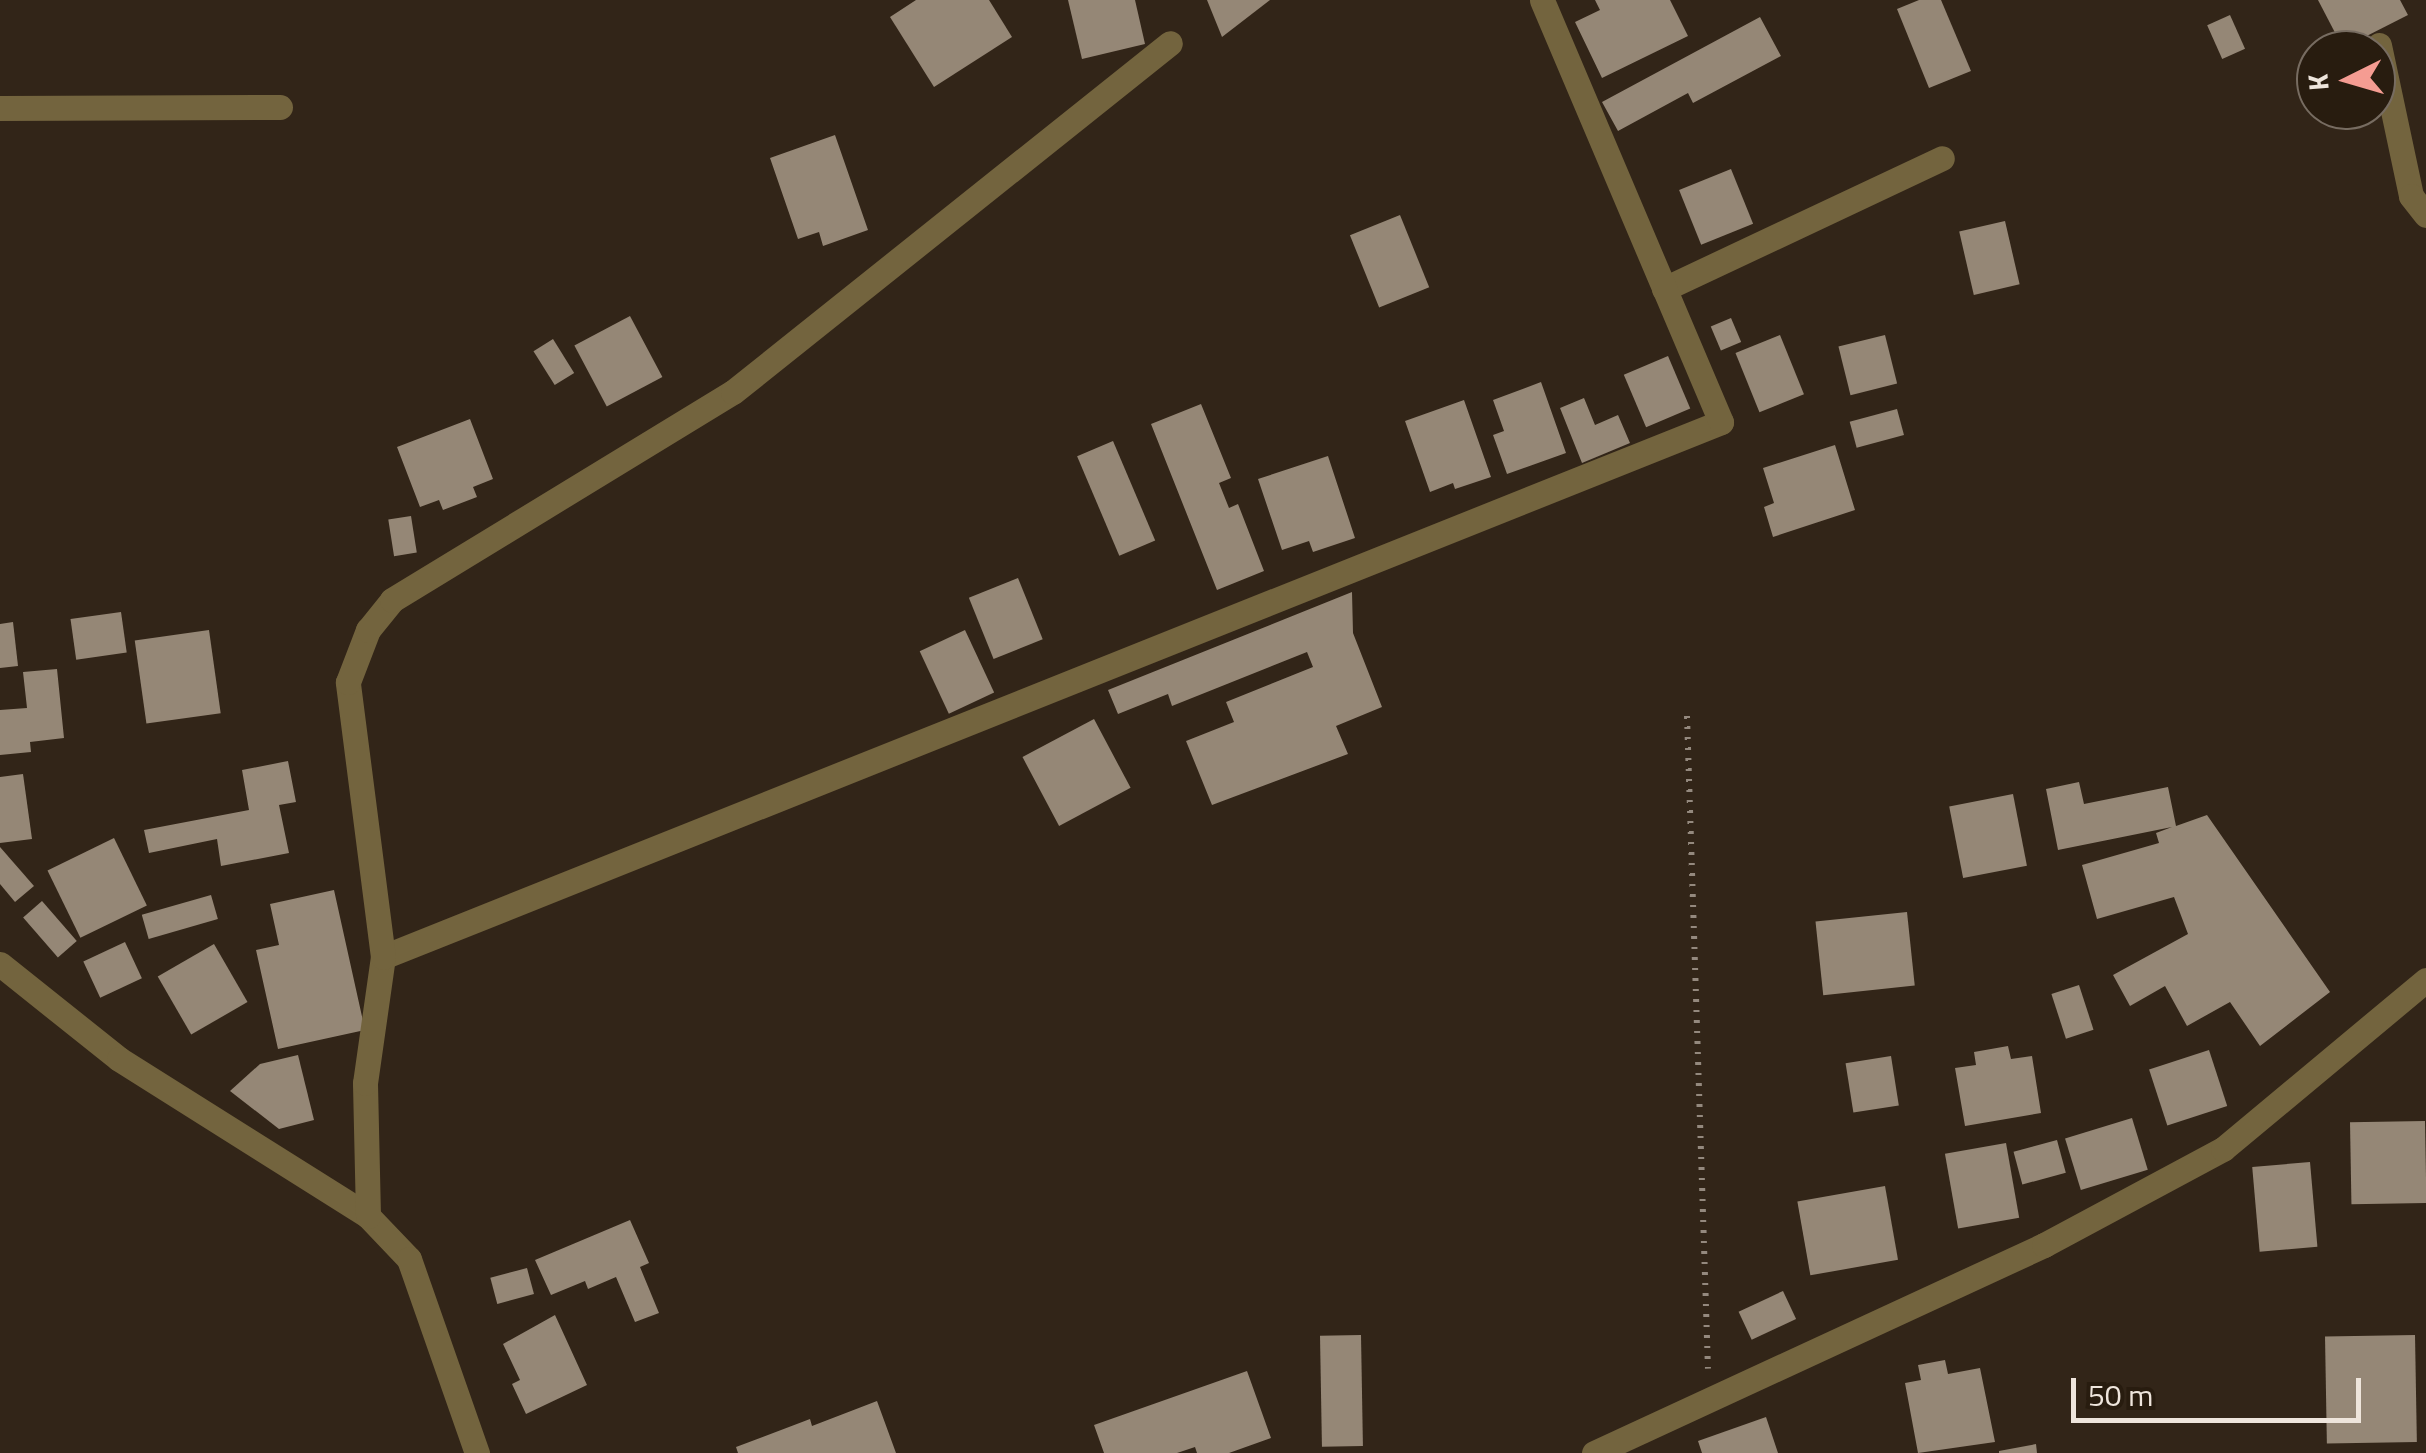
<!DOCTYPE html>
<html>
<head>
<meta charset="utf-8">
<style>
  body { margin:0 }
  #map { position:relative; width:2426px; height:1453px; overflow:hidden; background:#322518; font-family:"Titillium Web",sans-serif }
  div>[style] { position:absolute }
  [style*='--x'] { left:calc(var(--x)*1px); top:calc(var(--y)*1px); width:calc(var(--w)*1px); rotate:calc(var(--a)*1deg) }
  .building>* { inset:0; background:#958776; transform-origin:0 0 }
  .path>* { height:6px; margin-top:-3px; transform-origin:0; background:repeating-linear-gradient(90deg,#94897e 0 2.5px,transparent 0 10.5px) }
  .minor>* { height:25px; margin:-12.5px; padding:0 12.5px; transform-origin:12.5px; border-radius:12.5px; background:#73643e }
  span { translate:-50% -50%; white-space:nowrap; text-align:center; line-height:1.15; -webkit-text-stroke:10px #281c0f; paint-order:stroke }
  .north { position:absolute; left:2296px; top:30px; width:100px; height:100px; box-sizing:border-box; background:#281c0f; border:2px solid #776c61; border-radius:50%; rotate:265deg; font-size:28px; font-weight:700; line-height:40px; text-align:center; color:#eee5dc }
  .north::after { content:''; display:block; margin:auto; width:35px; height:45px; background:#f59c92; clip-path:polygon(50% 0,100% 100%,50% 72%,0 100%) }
  .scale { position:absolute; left:2071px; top:1378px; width:290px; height:45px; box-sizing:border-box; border:5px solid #eee5dc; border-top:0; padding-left:12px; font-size:30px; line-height:35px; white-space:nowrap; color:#eee5dc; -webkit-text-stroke:8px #281c0f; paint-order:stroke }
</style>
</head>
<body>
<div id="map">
  <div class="building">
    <i style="clip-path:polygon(916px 0,989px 0,1012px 37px,934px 87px,890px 17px)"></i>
    <i style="clip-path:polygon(1068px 0,1135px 0,1145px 44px,1082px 59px)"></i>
    <i style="clip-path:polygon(1207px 0,1270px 0,1222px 37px)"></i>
    <i style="clip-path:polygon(1595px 0,1670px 0,1688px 36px,1602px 78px,1575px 22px,1600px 10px)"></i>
    <i style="clip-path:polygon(1919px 0,1941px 0,1971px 71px,1929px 88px,1897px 9px)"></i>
    <i style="clip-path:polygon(2318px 0,2400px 0,2408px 15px,2343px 48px)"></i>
    <i style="left:2230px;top:15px;width:37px;height:25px;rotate:66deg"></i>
    <i style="clip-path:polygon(1760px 17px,1781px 56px,1693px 103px,1688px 93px,1618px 131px,1602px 102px)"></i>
    <i style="clip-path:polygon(835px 135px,868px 230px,823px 246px,819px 232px,798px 239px,770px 158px)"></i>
    <i style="left:1731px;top:169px;width:59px;height:56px;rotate:68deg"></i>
    <i style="left:1400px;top:215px;width:78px;height:54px;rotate:68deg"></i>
    <i style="left:2005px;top:221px;width:65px;height:47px;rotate:77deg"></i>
    <i style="left:630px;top:316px;width:69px;height:63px;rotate:62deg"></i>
    <i style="left:1731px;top:318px;width:26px;height:22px;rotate:67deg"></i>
    <i style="left:1780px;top:335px;width:64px;height:48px;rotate:68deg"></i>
    <i style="left:1885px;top:335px;width:50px;height:48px;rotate:76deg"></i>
    <i style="left:553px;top:339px;width:40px;height:23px;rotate:58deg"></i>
    <i style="left:1668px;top:356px;width:57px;height:48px;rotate:67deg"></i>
    <i style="clip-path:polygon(1541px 382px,1566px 453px,1507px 474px,1493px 435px,1504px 431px,1493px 400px)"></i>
    <i style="clip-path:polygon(1584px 398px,1595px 425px,1618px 415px,1630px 443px,1582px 463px,1560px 408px)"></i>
    <i style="clip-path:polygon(1464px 400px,1491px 477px,1455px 489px,1453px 483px,1430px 492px,1405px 421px)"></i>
    <i style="clip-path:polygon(1201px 404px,1231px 478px,1219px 483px,1229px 508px,1238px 504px,1264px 571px,1217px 590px,1151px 424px)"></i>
    <i style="left:1897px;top:409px;width:27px;height:49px;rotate:75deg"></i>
    <i style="clip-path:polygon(470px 419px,493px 479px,473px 487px,477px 497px,443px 510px,439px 500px,420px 507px,397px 447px)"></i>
    <i style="left:1113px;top:441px;width:108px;height:39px;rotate:67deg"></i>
    <i style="clip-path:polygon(1835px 445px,1855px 510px,1773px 537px,1764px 507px,1774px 503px,1763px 468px)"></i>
    <i style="clip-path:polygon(1328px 456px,1355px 538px,1313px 552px,1309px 541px,1282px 550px,1258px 479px)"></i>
    <i style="left:411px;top:516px;width:37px;height:23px;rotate:81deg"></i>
    <i style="left:1018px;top:578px;width:66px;height:53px;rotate:68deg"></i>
    <i style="clip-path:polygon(1352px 592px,1353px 633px,1382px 707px,1336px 726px,1348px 754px,1212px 805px,1186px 741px,1234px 722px,1226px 702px,1313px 667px,1307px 652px,1172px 706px,1168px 694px,1118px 714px,1108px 690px)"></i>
    <i style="left:121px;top:612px;width:41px;height:51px;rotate:82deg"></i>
    <i style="clip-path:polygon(13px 622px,18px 666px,0 668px,0 624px)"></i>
    <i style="left:209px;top:630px;width:84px;height:75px;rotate:82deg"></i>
    <i style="left:965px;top:630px;width:69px;height:50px;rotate:65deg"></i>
    <i style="clip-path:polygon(57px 669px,64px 738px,30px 742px,31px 752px,0 755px,0 710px,27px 708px,23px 672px)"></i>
    <i style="left:1094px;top:719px;width:78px;height:81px;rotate:62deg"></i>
    <i style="clip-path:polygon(288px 761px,296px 802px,279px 805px,289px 853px,221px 866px,217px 839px,149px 853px,144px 830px,249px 810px,242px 770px)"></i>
    <i style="clip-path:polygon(23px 774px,32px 839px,0 843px,0 777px)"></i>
    <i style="clip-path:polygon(2079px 782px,2084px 804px,2168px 787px,2176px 826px,2207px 815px,2330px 992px,2260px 1046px,2230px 1002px,2187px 1026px,2165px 986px,2130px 1006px,2113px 975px,2188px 934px,2174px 897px,2097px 919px,2082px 865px,2159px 843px,2156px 833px,2172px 827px,2058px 850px,2046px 789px)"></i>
    <i style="left:2013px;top:794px;width:73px;height:65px;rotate:79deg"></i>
    <i style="left:114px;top:838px;width:75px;height:74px;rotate:64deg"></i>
    <i style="clip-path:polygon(0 847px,34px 886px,15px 902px,0 884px)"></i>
    <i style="clip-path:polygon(334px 890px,365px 1030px,278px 1049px,256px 950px,279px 945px,270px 904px)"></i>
    <i style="left:211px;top:895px;width:25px;height:72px;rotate:74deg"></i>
    <i style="left:42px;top:901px;width:53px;height:25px;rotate:49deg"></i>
    <i style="left:1907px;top:912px;width:74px;height:92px;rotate:84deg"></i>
    <i style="left:125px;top:942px;width:40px;height:46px;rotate:65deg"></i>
    <i style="left:214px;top:944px;width:67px;height:65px;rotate:60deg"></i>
    <i style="left:2079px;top:985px;width:47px;height:29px;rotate:72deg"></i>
    <i style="clip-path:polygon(2008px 1046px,2011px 1059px,2032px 1056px,2041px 1113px,1965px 1126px,1955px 1068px,1976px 1065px,1974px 1052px)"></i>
    <i style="left:2209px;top:1050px;width:59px;height:63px;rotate:72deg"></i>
    <i style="clip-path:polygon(298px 1055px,314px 1120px,279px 1129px,230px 1091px,260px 1064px)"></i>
    <i style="left:1891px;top:1056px;width:50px;height:46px;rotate:81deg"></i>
    <i style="left:2132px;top:1118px;width:54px;height:70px;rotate:73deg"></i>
    <i style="left:2425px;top:1121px;width:82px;height:75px;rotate:89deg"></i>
    <i style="left:2057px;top:1140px;width:34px;height:45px;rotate:75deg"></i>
    <i style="left:2006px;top:1143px;width:76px;height:62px;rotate:80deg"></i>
    <i style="left:2310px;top:1162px;width:85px;height:58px;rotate:85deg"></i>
    <i style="left:1885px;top:1186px;width:75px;height:89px;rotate:80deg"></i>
    <i style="clip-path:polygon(630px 1220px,649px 1263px,640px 1267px,659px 1313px,635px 1322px,616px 1277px,588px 1289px,585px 1281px,551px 1295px,535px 1260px)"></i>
    <i style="left:527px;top:1268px;width:27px;height:38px;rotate:75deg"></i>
    <i style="left:1783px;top:1291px;width:31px;height:49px;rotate:65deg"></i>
    <i style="clip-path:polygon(555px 1315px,587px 1385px,526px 1414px,512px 1384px,520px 1380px,503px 1344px)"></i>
    <i style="left:1361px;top:1335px;width:111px;height:41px;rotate:89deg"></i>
    <i style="left:2415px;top:1335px;width:107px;height:90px;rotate:89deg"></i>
    <i style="clip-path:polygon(1945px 1360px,1948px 1374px,1980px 1368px,1995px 1442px,1918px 1453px,1905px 1383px,1921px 1380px,1918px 1365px)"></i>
    <i style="clip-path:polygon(1247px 1371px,1271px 1438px,1229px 1453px,1197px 1453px,1195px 1447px,1177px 1453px,1104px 1453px,1094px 1425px)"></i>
    <i style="clip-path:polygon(877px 1401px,896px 1453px,738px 1453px,736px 1447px,810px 1419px,812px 1426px)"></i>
    <i style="clip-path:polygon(1766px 1417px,1778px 1453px,1702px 1453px,1698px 1441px)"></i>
    <i style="clip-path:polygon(2036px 1444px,2037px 1453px,1999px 1453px,1999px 1451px)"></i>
  </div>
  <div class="path">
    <i style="--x:1687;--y:716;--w:653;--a:88.16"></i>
  </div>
  <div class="minor">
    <i style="--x:2379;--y:45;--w:154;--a:78"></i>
    <i style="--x:2411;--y:196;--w:24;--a:52"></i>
    <i style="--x:0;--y:108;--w:280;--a:-0.2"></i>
    <i style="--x:1664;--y:289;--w:307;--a:-25.2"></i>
    <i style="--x:383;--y:957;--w:1441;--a:-21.79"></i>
    <i style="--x:1721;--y:422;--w:458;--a:-113"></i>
    <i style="--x:0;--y:964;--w:152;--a:38.6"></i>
    <i style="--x:119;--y:1059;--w:294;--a:32.2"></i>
    <i style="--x:368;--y:1216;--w:59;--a:46.4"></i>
    <i style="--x:409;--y:1259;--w:206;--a:70.7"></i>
    <i style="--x:368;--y:1216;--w:133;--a:-91.3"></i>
    <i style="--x:365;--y:1083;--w:127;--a:-81.9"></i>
    <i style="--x:383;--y:957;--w:277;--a:-97.3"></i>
    <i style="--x:348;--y:682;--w:56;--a:-69"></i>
    <i style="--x:368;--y:630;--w:38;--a:-51"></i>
    <i style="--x:392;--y:600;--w:399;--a:-31.4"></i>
    <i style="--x:733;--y:392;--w:559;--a:-38.61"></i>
    <i style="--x:1594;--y:1453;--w:496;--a:-24.8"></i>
    <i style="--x:2044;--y:1245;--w:203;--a:-28.2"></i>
    <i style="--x:2223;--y:1149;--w:264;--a:-39.8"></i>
  </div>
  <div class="north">K</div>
  <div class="scale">50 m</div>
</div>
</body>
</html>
